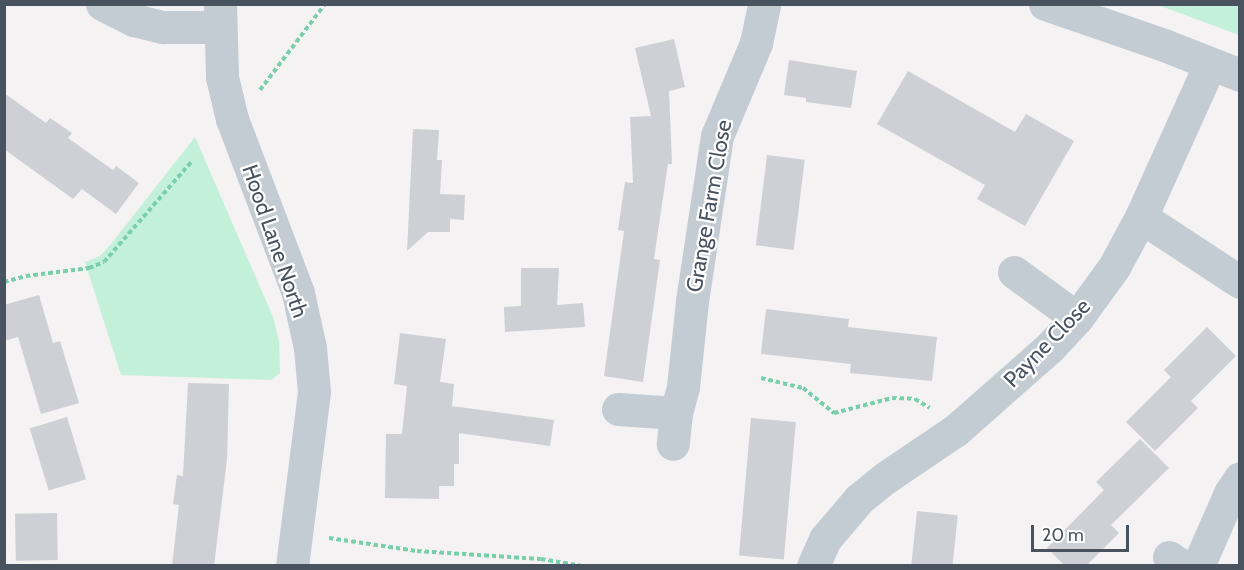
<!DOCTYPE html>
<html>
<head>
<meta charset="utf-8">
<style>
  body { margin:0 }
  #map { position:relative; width:1244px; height:570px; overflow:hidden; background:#f4f2f2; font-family:Cabin,sans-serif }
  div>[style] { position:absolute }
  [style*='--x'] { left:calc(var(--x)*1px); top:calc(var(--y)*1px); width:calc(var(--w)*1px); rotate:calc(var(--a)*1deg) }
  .green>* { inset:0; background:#c2f0d8 }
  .building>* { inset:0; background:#ced0d6; transform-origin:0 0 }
  .path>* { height:4px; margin-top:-2px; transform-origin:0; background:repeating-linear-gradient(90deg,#79cfac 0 4.5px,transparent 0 7.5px) }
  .minor>* { height:33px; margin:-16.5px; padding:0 16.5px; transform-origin:16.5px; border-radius:16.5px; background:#c3cbd3 }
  span { translate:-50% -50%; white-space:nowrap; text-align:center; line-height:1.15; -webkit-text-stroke:4.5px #fff; paint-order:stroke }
  .street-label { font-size:22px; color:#495360 }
  .frame { position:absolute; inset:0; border:6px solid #495360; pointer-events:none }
  .scale { position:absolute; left:1031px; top:525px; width:98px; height:27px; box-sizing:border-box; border:3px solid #495360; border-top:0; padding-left:8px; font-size:18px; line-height:21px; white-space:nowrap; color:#495360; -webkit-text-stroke:4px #fff; paint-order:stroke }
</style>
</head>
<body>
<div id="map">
  <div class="green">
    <i style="clip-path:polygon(1158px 5px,1239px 5px,1239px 35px)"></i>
    <i style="clip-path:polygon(195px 137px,273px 317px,279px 341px,280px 373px,271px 380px,121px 375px,85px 262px,100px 256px,111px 244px)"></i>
  </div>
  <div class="building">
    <i style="clip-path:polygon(674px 39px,685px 87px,669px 91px,672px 164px,668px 164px,661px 211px,654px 259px,660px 260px,643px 382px,604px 376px,624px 231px,618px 230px,625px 182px,633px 183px,630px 117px,651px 116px,635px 48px)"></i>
    <i style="clip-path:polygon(789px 60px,857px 71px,851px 108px,806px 102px,806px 98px,784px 95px)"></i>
    <i style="clip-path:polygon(908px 71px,1015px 132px,1026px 114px,1074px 141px,1025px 226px,977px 199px,985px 185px,877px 124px)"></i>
    <i style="clip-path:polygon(4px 93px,46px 123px,50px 118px,72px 133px,68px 138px,113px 170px,116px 166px,139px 183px,116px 214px,82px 189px,73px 199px,4px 149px)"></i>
    <i style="clip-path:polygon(413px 129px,439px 130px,437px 160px,442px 160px,440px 194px,465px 195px,464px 220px,450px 219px,450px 232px,428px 232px,407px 251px)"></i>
    <i style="left:767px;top:155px;width:38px;height:91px;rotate:7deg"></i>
    <i style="clip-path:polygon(521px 268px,559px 268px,557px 305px,583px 303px,585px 327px,505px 332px,504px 307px,521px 306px)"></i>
    <i style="clip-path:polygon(39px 295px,53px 343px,60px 341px,79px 403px,41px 414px,18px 337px,4px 341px,4px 305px)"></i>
    <i style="clip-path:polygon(766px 309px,849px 319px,848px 327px,937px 337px,932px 381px,850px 373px,851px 364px,761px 354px)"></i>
    <i style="clip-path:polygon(1207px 327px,1236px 356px,1191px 401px,1198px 408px,1155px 451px,1126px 422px,1171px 377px,1164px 370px)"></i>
    <i style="clip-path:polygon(400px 333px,446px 339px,440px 382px,454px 384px,452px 406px,554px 420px,550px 446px,459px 433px,459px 464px,454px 464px,454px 486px,439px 486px,439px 499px,385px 498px,386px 434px,402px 434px,407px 386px,394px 384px)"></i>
    <i style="clip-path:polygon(188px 383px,229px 384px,227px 459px,214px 566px,172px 566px,179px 505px,173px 504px,177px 475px,183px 476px)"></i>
    <i style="left:67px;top:417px;width:65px;height:39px;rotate:73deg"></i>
    <i style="left:751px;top:418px;width:45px;height:138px;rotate:5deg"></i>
    <i style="clip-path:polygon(1140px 439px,1169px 468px,1111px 525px,1119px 533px,1086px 566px,1065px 566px,1047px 548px,1104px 490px,1096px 482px)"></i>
    <i style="left:917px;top:511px;width:41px;height:55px;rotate:6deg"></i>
    <i style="left:57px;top:513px;width:47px;height:42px;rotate:89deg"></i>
  </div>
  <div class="path">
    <i style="--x:260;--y:90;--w:108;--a:-52.9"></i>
    <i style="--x:4;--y:282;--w:23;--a:-15"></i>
    <i style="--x:26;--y:276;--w:64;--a:-7.2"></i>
    <i style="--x:89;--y:268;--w:16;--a:-22"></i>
    <i style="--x:104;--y:262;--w:134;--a:-48.9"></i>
    <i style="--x:761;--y:378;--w:43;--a:13.4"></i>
    <i style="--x:803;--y:388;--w:40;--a:39"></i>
    <i style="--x:834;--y:413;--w:60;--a:-14.5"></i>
    <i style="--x:892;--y:398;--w:23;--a:2"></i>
    <i style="--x:915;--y:399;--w:17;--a:31"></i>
    <i style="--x:329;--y:538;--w:89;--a:8.4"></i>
    <i style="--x:417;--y:551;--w:124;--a:3.7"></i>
    <i style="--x:541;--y:559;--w:42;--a:9.7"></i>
  </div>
  <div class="minor">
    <i style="--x:102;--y:4;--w:36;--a:27"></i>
    <i style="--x:134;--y:20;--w:30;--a:14"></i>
    <i style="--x:163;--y:27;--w:56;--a:0"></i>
    <i style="--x:220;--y:4;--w:73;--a:88.4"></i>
    <i style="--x:222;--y:77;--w:43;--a:76.6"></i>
    <i style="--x:232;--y:119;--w:186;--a:69.2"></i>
    <i style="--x:298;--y:293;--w:56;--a:77.7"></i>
    <i style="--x:310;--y:348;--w:44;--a:84.8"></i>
    <i style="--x:314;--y:392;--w:175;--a:97.2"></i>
    <i style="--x:1045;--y:4;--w:126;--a:19"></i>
    <i style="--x:1164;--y:45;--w:82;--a:21.5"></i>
    <i style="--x:1141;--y:217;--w:118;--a:33.3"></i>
    <i style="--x:1014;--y:272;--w:78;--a:36.1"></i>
    <i style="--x:618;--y:409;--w:58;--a:3.9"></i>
    <i style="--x:676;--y:413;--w:31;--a:96"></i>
    <i style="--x:676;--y:413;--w:27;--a:-75"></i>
    <i style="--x:683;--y:387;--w:86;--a:-84"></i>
    <i style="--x:692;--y:301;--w:167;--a:-81.4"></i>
    <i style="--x:717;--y:136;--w:101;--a:-67.2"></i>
    <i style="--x:756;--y:43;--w:40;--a:-78"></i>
    <i style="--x:1169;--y:557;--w:16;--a:35"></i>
    <i style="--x:813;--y:566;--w:30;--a:-66"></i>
    <i style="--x:825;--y:539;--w:52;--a:-49.6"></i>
    <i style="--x:859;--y:499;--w:33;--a:-39"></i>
    <i style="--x:885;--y:478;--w:86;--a:-34.1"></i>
    <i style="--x:956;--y:430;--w:125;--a:-41.4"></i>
    <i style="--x:1050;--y:347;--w:40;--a:-47"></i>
    <i style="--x:1077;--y:318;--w:63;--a:-54"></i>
    <i style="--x:1114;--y:267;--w:57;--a:-61.6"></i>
    <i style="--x:1141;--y:217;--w:168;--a:-65.7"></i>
    <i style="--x:1198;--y:566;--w:80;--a:-66.3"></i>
    <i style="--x:1230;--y:493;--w:18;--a:-56"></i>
  </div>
  <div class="street-label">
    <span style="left:709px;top:206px;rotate:-80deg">Grange Farm Close</span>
    <span style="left:275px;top:241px;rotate:71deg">Hood Lane North</span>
    <span style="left:1047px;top:343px;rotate:-46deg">Payne Close</span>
  </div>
  <div class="frame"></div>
  <div class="scale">20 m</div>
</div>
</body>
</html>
